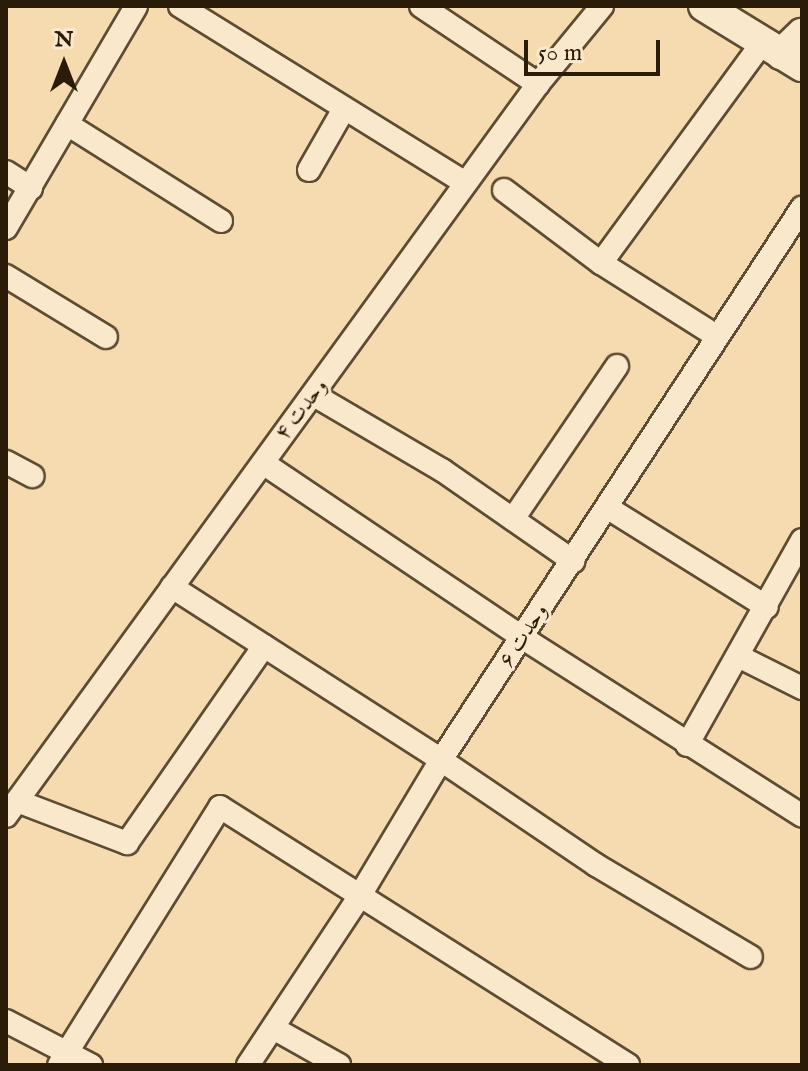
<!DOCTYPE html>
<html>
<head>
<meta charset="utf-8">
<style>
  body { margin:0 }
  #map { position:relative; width:808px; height:1071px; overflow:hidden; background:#f7dbb0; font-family:"IM FELL English",Amiri,serif }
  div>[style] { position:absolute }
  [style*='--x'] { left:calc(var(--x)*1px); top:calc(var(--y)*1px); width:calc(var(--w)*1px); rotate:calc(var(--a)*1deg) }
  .roads { filter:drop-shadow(2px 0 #5d4c32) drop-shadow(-2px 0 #5d4c32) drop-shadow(0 2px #5d4c32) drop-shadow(0 -2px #5d4c32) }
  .street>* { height:22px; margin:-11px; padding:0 11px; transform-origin:11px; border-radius:11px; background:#fae8cc }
  .secondary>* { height:30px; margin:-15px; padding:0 15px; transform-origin:15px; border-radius:15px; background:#fae8cc }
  span { translate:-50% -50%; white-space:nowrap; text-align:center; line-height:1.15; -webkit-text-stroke:6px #fae8cc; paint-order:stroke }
  .street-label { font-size:22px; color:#2a1c08 }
  .frame { position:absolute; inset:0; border:8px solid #2a1c08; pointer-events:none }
  .north { position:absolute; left:24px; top:24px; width:80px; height:80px; -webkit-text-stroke:6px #fae8cc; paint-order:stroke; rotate:0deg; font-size:22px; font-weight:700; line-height:32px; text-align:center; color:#2a1c08 }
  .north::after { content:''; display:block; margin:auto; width:28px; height:36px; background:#2a1c08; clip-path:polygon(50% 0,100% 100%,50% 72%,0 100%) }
  .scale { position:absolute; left:524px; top:40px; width:136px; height:36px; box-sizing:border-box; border:4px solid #2a1c08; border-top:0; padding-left:10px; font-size:24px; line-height:28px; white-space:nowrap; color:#2a1c08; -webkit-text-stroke:6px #fae8cc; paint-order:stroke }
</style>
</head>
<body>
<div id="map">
  <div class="roads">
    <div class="street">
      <i style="--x:180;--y:6;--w:336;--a:31.8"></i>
      <i style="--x:421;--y:6;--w:141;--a:33.7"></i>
      <i style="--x:67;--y:124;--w:182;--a:32.2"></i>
      <i style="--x:309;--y:170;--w:70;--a:-60.2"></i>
      <i style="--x:6;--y:172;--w:30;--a:33"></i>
      <i style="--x:504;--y:190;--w:121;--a:37"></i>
      <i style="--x:601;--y:263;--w:274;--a:-53.8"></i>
      <i style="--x:6;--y:228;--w:257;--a:-59.6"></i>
      <i style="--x:601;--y:263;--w:138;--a:32.3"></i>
      <i style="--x:6;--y:276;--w:117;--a:31.4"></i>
      <i style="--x:314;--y:395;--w:148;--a:30.4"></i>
      <i style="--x:442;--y:470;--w:160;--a:34.8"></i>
      <i style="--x:6;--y:462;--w:30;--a:28"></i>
      <i style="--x:263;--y:463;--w:313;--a:33.9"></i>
      <i style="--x:523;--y:638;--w:331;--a:32.5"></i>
      <i style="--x:608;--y:508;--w:187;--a:31.9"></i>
      <i style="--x:513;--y:519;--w:185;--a:-55.8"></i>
      <i style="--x:172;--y:587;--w:320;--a:32.7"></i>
      <i style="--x:441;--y:760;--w:187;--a:34.1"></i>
      <i style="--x:596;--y:865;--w:180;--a:30.7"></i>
      <i style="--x:738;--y:656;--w:72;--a:26.6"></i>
      <i style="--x:687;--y:745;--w:235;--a:-60.7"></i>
      <i style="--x:17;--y:801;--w:118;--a:20.9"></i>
      <i style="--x:127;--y:843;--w:240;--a:-55.2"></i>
      <i style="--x:6;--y:816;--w:905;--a:-53.99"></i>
      <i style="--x:538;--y:84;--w:101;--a:-50.6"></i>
      <i style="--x:6;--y:1021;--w:96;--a:27.4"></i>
      <i style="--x:273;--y:1028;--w:76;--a:29.3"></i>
      <i style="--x:59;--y:1065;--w:304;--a:-58"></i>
      <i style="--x:220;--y:807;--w:483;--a:32.3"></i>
      <i style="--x:248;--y:1065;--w:201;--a:-56.5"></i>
      <i style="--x:359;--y:897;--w:160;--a:-59.1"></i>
      <i style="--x:441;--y:760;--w:660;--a:-56.82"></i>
    </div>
    <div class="secondary">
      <i style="--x:704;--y:6;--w:115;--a:31.5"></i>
      <i style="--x:781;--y:54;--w:29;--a:-44"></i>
    </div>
  </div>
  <div class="street-label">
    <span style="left:302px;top:410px;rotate:-53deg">وحدت ۴</span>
    <span style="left:524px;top:636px;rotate:-57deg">وحدت ۶</span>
  </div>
  <div class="frame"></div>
  <div class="north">N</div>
  <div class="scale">50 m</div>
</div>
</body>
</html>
